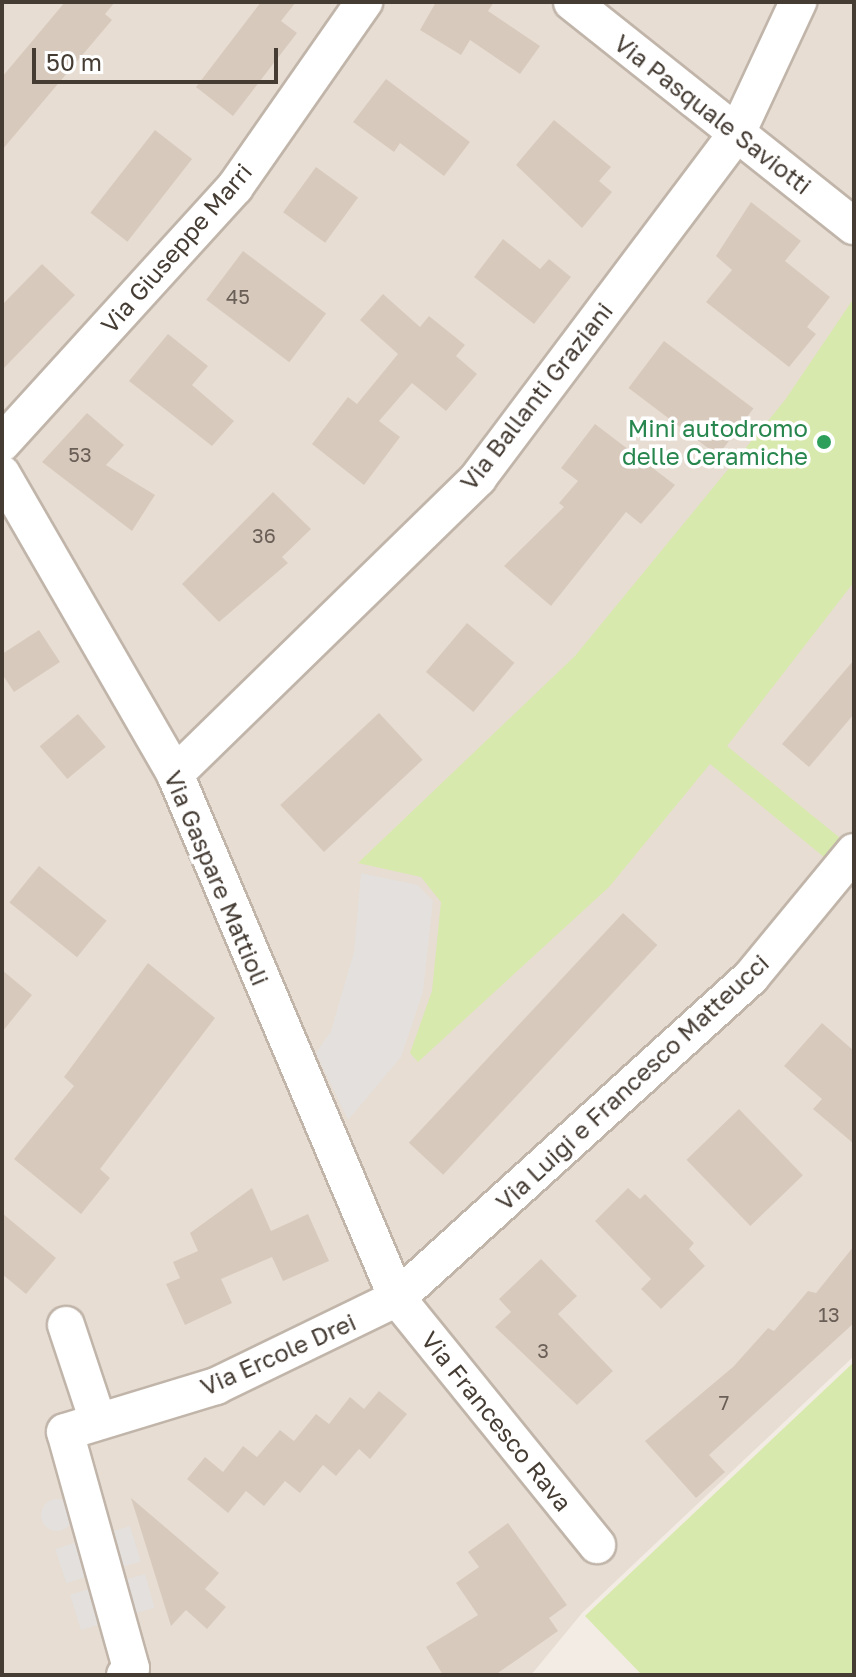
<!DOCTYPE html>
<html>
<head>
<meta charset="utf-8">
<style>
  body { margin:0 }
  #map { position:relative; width:856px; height:1677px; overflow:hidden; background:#f3ece5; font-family:"Golos Text",sans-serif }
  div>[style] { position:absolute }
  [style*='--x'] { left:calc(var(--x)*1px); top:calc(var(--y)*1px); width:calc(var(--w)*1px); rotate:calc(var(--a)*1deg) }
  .residential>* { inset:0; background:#e7ddd2 }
  .green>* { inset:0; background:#d7e9ac }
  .parking>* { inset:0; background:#e3e0dd; transform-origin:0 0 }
  .round { border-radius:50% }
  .building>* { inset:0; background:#d8c9bd; transform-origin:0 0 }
  .roads { filter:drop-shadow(2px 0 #c1b5aa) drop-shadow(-2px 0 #c1b5aa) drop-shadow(0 2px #c1b5aa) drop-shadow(0 -2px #c1b5aa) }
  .minor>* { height:36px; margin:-18px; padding:0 18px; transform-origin:18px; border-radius:18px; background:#fff }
  .dots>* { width:22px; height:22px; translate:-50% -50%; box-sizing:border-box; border:4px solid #fff; border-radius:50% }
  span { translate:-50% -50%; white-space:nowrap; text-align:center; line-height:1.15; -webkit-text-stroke:7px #fff; paint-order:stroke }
  .number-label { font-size:20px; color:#6a5f56 }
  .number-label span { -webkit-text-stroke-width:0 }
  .street-label { font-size:24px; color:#453c34 }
  .leisure-label { font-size:24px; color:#27864d }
  .right { translate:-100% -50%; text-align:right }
  .frame { position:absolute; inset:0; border:4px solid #453c34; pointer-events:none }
  .scale { position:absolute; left:32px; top:48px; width:246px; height:36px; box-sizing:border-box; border:4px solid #453c34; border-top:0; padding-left:10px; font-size:24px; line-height:28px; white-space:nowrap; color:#453c34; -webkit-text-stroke:6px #fff; paint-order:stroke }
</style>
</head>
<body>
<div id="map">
  <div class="residential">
    <i style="clip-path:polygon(2px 2px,854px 2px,854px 1356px,582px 1613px,531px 1675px,2px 1675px)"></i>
  </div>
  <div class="green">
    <i style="clip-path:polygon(854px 298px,854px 582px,727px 746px,840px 838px,824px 857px,710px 764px,609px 887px,418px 1062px,410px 1053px,432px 991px,441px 902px,421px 877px,358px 863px,575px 656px,785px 400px)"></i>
    <i style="clip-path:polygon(854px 1362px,854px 1675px,642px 1675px,585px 1616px)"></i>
  </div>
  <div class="parking">
    <i style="clip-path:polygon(361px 873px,418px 885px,433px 901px,423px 992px,401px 1057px,348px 1120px,316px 1053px,331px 1031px,354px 952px)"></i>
    <i class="round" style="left:41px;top:1499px;width:32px;height:32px"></i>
    <i style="left:130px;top:1526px;width:37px;height:22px;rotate:73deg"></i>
    <i style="left:77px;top:1542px;width:36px;height:23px;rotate:72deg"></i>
    <i style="left:145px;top:1574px;width:35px;height:24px;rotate:74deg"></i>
    <i style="left:92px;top:1588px;width:37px;height:23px;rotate:73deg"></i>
  </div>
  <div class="building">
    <i style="clip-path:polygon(65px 2px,115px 2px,105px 14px,112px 20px,2px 150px,2px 77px)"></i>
    <i style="clip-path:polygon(261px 2px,296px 2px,281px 21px,297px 33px,233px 116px,196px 87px)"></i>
    <i style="clip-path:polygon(436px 2px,494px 2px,488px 11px,540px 46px,520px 74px,470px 40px,461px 55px,420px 30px)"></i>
    <i style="clip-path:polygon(386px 79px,470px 142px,444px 176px,400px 143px,394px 152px,353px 122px)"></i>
    <i style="clip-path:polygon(554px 120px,611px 167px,599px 181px,612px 192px,582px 228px,516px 165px)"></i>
    <i style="left:155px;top:130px;width:47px;height:105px;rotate:38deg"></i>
    <i style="left:316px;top:167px;width:52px;height:56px;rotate:36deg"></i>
    <i style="clip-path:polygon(751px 202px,801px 241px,785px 261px,830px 297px,807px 327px,816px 334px,789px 367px,706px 302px,732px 270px,716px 256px)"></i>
    <i style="clip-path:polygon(503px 239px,540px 269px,549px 259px,571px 277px,534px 324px,474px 277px)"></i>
    <i style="left:243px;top:251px;width:104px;height:61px;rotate:37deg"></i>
    <i style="clip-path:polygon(42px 264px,75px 295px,2px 370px,2px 305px)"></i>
    <i style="clip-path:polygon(383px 294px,420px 327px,429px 316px,465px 345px,456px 356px,477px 374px,446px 411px,412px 383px,379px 421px,400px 437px,364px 485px,312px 444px,348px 397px,357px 404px,398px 354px,360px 320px)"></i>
    <i style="clip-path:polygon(168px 334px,208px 366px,192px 385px,234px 421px,212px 446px,129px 381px)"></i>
    <i style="left:664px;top:341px;width:112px;height:59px;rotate:37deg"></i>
    <i style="clip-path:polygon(87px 413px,124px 445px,106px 465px,155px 495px,132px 531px,42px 462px)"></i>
    <i style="clip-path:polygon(595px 424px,675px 485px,641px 524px,626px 512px,551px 606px,504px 566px,564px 507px,559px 503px,578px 481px,561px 468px)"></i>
    <i style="clip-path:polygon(273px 492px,311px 529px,282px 557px,288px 563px,219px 622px,182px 584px)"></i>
    <i style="left:467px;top:623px;width:62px;height:64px;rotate:40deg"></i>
    <i style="clip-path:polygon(39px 630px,60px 662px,14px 692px,2px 674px,2px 654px)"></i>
    <i style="clip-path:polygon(854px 660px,854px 714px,809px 767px,782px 744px)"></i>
    <i style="left:379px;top:713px;width:64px;height:135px;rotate:47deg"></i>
    <i style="left:78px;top:714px;width:43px;height:50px;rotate:50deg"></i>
    <i style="left:39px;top:866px;width:87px;height:47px;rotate:39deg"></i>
    <i style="left:623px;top:913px;width:47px;height:314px;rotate:43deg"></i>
    <i style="clip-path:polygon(148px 963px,215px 1018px,100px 1169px,110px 1178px,81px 1214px,14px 1159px,74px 1086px,64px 1077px)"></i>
    <i style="clip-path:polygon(2px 970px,32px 995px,2px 1032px)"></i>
    <i style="clip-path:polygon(822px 1023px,854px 1051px,854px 1144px,813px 1109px,822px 1099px,784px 1066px)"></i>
    <i style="left:739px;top:1109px;width:92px;height:73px;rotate:46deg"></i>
    <i style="clip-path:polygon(252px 1188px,271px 1231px,308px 1214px,329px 1261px,283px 1281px,272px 1257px,221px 1279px,232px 1303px,185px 1325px,166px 1284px,180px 1278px,173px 1262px,198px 1251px,190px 1233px)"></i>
    <i style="clip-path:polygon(628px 1188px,640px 1199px,645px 1194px,694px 1243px,689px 1249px,705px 1266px,661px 1309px,641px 1289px,651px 1279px,595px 1221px)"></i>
    <i style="clip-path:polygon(2px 1213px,56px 1258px,26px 1294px,2px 1274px)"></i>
    <i style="clip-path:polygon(854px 1246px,854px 1323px,709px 1455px,725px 1472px,696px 1498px,645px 1441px,733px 1367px,768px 1328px,774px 1331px,808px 1291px,816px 1293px)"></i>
    <i style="clip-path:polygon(541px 1259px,577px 1296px,558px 1314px,613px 1371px,577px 1405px,495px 1327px,511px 1312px,499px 1299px)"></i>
    <i style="clip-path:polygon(379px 1391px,407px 1414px,370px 1459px,359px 1449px,336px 1476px,323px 1465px,300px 1493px,285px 1481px,264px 1506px,246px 1491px,228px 1513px,187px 1479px,205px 1457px,223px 1472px,243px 1446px,257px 1457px,280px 1430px,294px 1441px,316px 1414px,329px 1424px,350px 1397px,364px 1409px)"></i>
    <i style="clip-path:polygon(131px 1498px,219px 1573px,205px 1589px,226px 1607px,207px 1629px,186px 1610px,171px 1626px)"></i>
    <i style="clip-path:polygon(508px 1523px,567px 1605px,549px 1618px,558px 1631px,495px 1675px,443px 1675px,426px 1647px,478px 1615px,456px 1583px,479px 1567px,468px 1552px)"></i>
  </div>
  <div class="roads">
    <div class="minor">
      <i style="--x:572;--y:2;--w:360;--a:38.5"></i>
      <i style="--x:2;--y:443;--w:346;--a:-47.7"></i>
      <i style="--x:235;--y:187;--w:226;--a:-55.1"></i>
      <i style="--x:2;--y:474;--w:346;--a:60"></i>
      <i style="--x:175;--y:774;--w:569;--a:67.04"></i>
      <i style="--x:397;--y:1298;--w:318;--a:51"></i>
      <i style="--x:175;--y:774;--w:424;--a:-44.3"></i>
      <i style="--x:478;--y:478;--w:431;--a:-53.1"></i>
      <i style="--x:737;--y:133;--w:145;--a:-65"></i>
      <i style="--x:66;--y:1325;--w:101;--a:71.6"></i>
      <i style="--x:125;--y:1675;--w:9;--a:-49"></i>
      <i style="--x:131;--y:1668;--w:245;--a:-105.6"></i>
      <i style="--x:65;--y:1432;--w:158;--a:-16.9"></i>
      <i style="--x:216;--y:1386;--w:201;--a:-25.9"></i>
      <i style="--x:397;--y:1298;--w:478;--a:-42.2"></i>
      <i style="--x:751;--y:977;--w:162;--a:-50.5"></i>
    </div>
  </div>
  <div class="dots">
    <i style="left:824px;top:442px;background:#2e9e5b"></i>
  </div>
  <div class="number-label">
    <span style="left:238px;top:296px">45</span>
    <span style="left:80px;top:454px">53</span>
    <span style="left:264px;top:535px">36</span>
    <span style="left:829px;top:1314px">13</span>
    <span style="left:543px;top:1350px">3</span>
    <span style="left:724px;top:1402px">7</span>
  </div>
  <div class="street-label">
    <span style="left:713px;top:114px;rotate:38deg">Via Pasquale Saviotti</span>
    <span style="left:176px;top:248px;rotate:-49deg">Via Giuseppe Marri</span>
    <span style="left:536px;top:396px;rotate:-52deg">Via Ballanti Graziani</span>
    <span style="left:217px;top:878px;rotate:67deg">Via Gaspare Mattioli</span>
    <span style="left:632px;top:1082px;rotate:-43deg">Via Luigi e Francesco Matteucci</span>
    <span style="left:278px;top:1354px;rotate:-24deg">Via Ercole Drei</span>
    <span style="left:497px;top:1421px;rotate:51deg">Via Francesco Rava</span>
  </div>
  <div class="leisure-label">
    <span class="right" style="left:808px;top:442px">Mini autodromo<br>delle Ceramiche</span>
  </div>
  <div class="frame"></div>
  <div class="scale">50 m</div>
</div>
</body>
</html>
